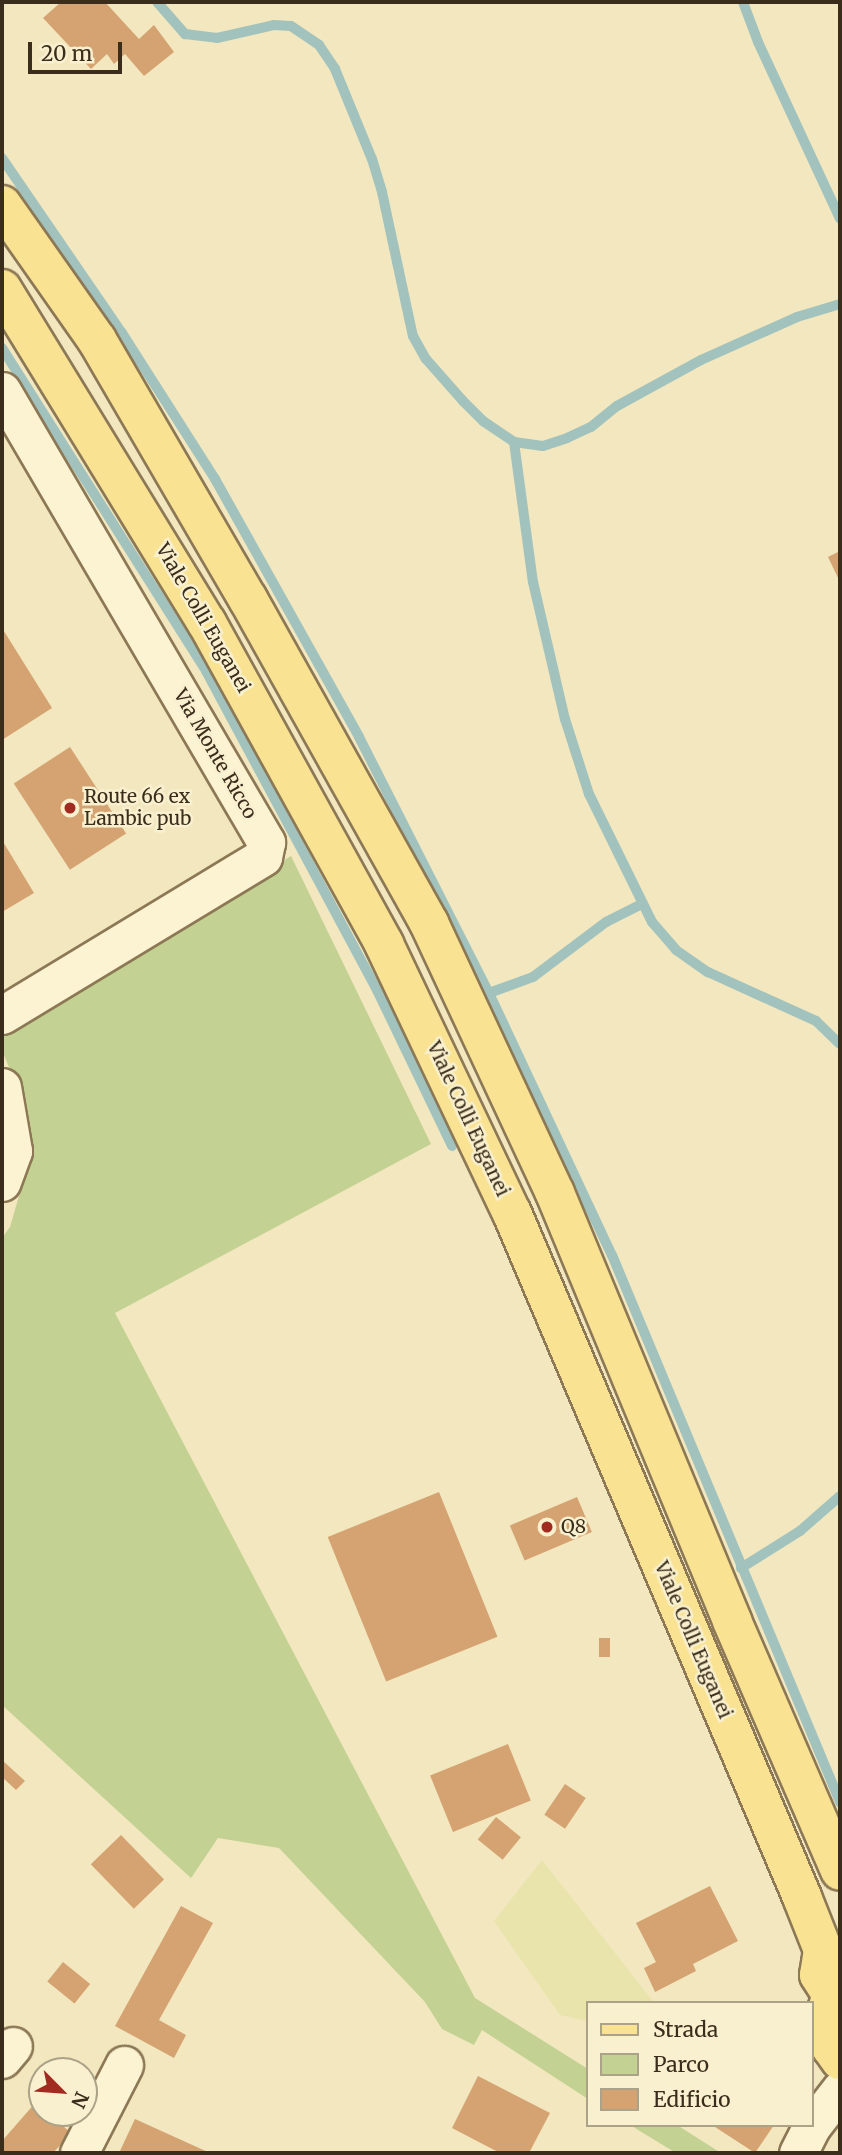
<!DOCTYPE html>
<html>
<head>
<meta charset="utf-8">
<style>
  body { margin:0 }
  #map { position:relative; width:842px; height:2155px; overflow:hidden; background:#f2e7bf; font-family:Merriweather,serif }
  div>[style] { position:absolute }
  [style*='--x'] { left:calc(var(--x)*1px); top:calc(var(--y)*1px); width:calc(var(--w)*1px); rotate:calc(var(--a)*1deg) }
  .farmland>* { inset:0; background:#e8e4ab }
  .green>* { inset:0; background:#c3d192 }
  .stream>* { height:10px; margin:-5px; padding:0 5px; transform-origin:5px; border-radius:5px; background:#a2c3bd }
  .building>* { inset:0; background:#d4a371; transform-origin:0 0 }
  .roads { filter:drop-shadow(2px 0 #8c7855) drop-shadow(-2px 0 #8c7855) drop-shadow(0 2px #8c7855) drop-shadow(0 -2px #8c7855) }
  .minor>* { height:37px; margin:-18.5px; padding:0 18.5px; transform-origin:18.5px; border-radius:18.5px; background:#fcf3d3 }
  .major>* { height:38px; margin:-19px; padding:0 19px; transform-origin:19px; border-radius:19px; background:#f9e393 }
  .dots>* { width:19px; height:19px; translate:-50% -50%; box-sizing:border-box; border:4px solid #f8f0cf; border-radius:50% }
  span { translate:-50% -50%; white-space:nowrap; text-align:center; line-height:1.15; -webkit-text-stroke:5px #f8f0cf; paint-order:stroke }
  .street-label { font-size:19px; color:#3a2d1b }
  .poi-label { font-size:19px; color:#3a2d1b }
  .left { translate:0 -50%; text-align:left }
  .frame { position:absolute; inset:0; border:4px solid #3a2d1b; pointer-events:none }
  .legend { position:absolute; left:586px; top:2001px; width:228px; height:126px; box-sizing:border-box; background:#f8f0cf; border:2px solid #aca287; margin:0; padding:9px 12px; list-style:none; font-size:21px; color:#3a2d1b }
  .legend li { display:flex; align-items:center; gap:14px; height:35px }
  .legend b { width:35px; border:2px solid #aca287 }
  .north { position:absolute; left:28px; top:2057px; width:70px; height:70px; box-sizing:border-box; background:#f8f0cf; border:2px solid #aca287; border-radius:50%; rotate:115deg; font-size:19px; font-weight:700; line-height:28px; text-align:center; color:#3a2d1b }
  .north::after { content:''; display:block; margin:auto; width:24px; height:32px; background:#a12b20; clip-path:polygon(50% 0,100% 100%,50% 72%,0 100%) }
  .scale { position:absolute; left:28px; top:42px; width:94px; height:32px; box-sizing:border-box; border:4px solid #3a2d1b; border-top:0; padding-left:9px; font-size:21px; line-height:24px; white-space:nowrap; color:#3a2d1b; -webkit-text-stroke:5px #f8f0cf; paint-order:stroke }
</style>
</head>
<body>
<div id="map">
  <div class="farmland">
    <i style="clip-path:polygon(542px 1860px,652px 2000px,648px 2003px,588px 2003px,588px 2021px,560px 2015px,494px 1921px)"></i>
  </div>
  <div class="green">
    <i style="clip-path:polygon(291px 856px,431px 1144px,115px 1313px,475px 1998px,588px 2069px,588px 2099px,482px 2030px,474px 2045px,442px 2029px,425px 2002px,279px 1848px,218px 1838px,191px 1878px,2px 1705px,2px 1238px,10px 1227px,31px 1155px,17px 1087px,2px 1050px,2px 1036px)"></i>
    <i style="clip-path:polygon(630px 2125px,677px 2125px,721px 2153px,676px 2153px)"></i>
  </div>
  <div class="stream">
    <i style="--x:157;--y:2;--w:43;--a:48.8"></i>
    <i style="--x:185;--y:34;--w:32;--a:7"></i>
    <i style="--x:217;--y:38;--w:58;--a:-12.8"></i>
    <i style="--x:274;--y:25;--w:17;--a:3"></i>
    <i style="--x:291;--y:26;--w:34;--a:34"></i>
    <i style="--x:319;--y:45;--w:29;--a:56"></i>
    <i style="--x:335;--y:69;--w:97;--a:67.7"></i>
    <i style="--x:372;--y:159;--w:34;--a:73"></i>
    <i style="--x:382;--y:192;--w:147;--a:77.9"></i>
    <i style="--x:413;--y:336;--w:26;--a:61"></i>
    <i style="--x:426;--y:359;--w:56;--a:48.6"></i>
    <i style="--x:463;--y:401;--w:28;--a:45"></i>
    <i style="--x:483;--y:421;--w:37;--a:34"></i>
    <i style="--x:514;--y:442;--w:29;--a:8"></i>
    <i style="--x:543;--y:446;--w:25;--a:-18"></i>
    <i style="--x:567;--y:438;--w:26;--a:-25"></i>
    <i style="--x:591;--y:427;--w:33;--a:-39"></i>
    <i style="--x:617;--y:406;--w:96;--a:-28.7"></i>
    <i style="--x:701;--y:360;--w:105;--a:-24.1"></i>
    <i style="--x:797;--y:317;--w:45;--a:-16.8"></i>
    <i style="--x:743;--y:2;--w:43;--a:69.4"></i>
    <i style="--x:758;--y:42;--w:195;--a:65.1"></i>
    <i style="--x:2;--y:158;--w:212;--a:55.6"></i>
    <i style="--x:122;--y:333;--w:173;--a:57.5"></i>
    <i style="--x:215;--y:479;--w:295;--a:60.8"></i>
    <i style="--x:359;--y:737;--w:287;--a:63.1"></i>
    <i style="--x:489;--y:993;--w:289;--a:64.9"></i>
    <i style="--x:612;--y:1255;--w:593;--a:67.37"></i>
    <i style="--x:2;--y:348;--w:382;--a:57.7"></i>
    <i style="--x:206;--y:671;--w:362;--a:61.8"></i>
    <i style="--x:377;--y:990;--w:173;--a:64.3"></i>
    <i style="--x:514;--y:442;--w:141;--a:82.3"></i>
    <i style="--x:533;--y:582;--w:141;--a:76.9"></i>
    <i style="--x:565;--y:719;--w:79;--a:72.3"></i>
    <i style="--x:589;--y:794;--w:143;--a:63.8"></i>
    <i style="--x:652;--y:922;--w:37;--a:49"></i>
    <i style="--x:676;--y:950;--w:39;--a:35"></i>
    <i style="--x:708;--y:972;--w:119;--a:24.4"></i>
    <i style="--x:816;--y:1021;--w:33;--a:44"></i>
    <i style="--x:489;--y:993;--w:47;--a:-20"></i>
    <i style="--x:533;--y:977;--w:91;--a:-37"></i>
    <i style="--x:606;--y:922;--w:40;--a:-26.6"></i>
    <i style="--x:741;--y:1568;--w:70;--a:-32.1"></i>
    <i style="--x:800;--y:1531;--w:53;--a:-41.2"></i>
  </div>
  <div class="building">
    <i style="clip-path:polygon(61px 2px,105px 2px,139px 39px,154px 25px,174px 52px,144px 76px,125px 54px,114px 64px,107px 54px,91px 69px,43px 18px)"></i>
    <i style="clip-path:polygon(840px 551px,840px 582px,828px 557px)"></i>
    <i style="clip-path:polygon(2px 628px,52px 708px,2px 740px)"></i>
    <i style="left:70px;top:747px;width:103px;height:67px;rotate:57deg"></i>
    <i style="clip-path:polygon(2px 840px,34px 893px,2px 912px)"></i>
    <i style="left:439px;top:1492px;width:156px;height:120px;rotate:68deg"></i>
    <i style="left:577px;top:1497px;width:38px;height:73px;rotate:67deg"></i>
    <i style="left:599px;top:1638px;width:11px;height:19px"></i>
    <i style="left:508px;top:1744px;width:61px;height:84px;rotate:68deg"></i>
    <i style="clip-path:polygon(2px 1760px,25px 1781px,16px 1790px,2px 1777px)"></i>
    <i style="left:565px;top:1784px;width:25px;height:37px;rotate:34deg"></i>
    <i style="left:496px;top:1817px;width:32px;height:29px;rotate:39deg"></i>
    <i style="left:121px;top:1835px;width:62px;height:42px;rotate:46deg"></i>
    <i style="clip-path:polygon(710px 1886px,738px 1941px,693px 1964px,696px 1971px,655px 1992px,644px 1968px,656px 1962px,636px 1923px)"></i>
    <i style="clip-path:polygon(181px 1906px,213px 1923px,159px 2020px,186px 2035px,174px 2058px,115px 2026px)"></i>
    <i style="left:63px;top:1962px;width:35px;height:25px;rotate:39deg"></i>
    <i style="clip-path:polygon(478px 2076px,550px 2113px,529px 2153px,500px 2153px,452px 2128px)"></i>
    <i style="clip-path:polygon(36px 2102px,42px 2107px,42px 2113px,48px 2113px,71px 2133px,53px 2153px,2px 2153px,2px 2141px)"></i>
    <i style="clip-path:polygon(135px 2119px,210px 2153px,119px 2153px)"></i>
    <i style="clip-path:polygon(712px 2125px,774px 2125px,755px 2153px)"></i>
  </div>
  <div class="roads">
    <div class="minor">
      <i style="--x:2;--y:391;--w:523;--a:59.66"></i>
      <i style="--x:266;--y:842;--w:15;--a:101"></i>
      <i style="--x:263;--y:857;--w:305;--a:148.8"></i>
      <i style="--x:2;--y:1087;--w:65;--a:80.2"></i>
      <i style="--x:13;--y:1151;--w:33;--a:110"></i>
      <i style="--x:2;--y:2059;--w:17;--a:-50"></i>
      <i style="--x:79;--y:2153;--w:99;--a:-62.9"></i>
      <i style="--x:798;--y:2153;--w:30;--a:-63"></i>
      <i style="--x:812;--y:2126;--w:46;--a:-52.1"></i>
    </div>
    <div class="major">
      <i style="--x:2;--y:205;--w:165;--a:54.9"></i>
      <i style="--x:97;--y:340;--w:300;--a:59.8"></i>
      <i style="--x:248;--y:599;--w:371;--a:60.8"></i>
      <i style="--x:429;--y:923;--w:298;--a:65"></i>
      <i style="--x:555;--y:1193;--w:463;--a:67.5"></i>
      <i style="--x:732;--y:1621;--w:272;--a:66.6"></i>
      <i style="--x:2;--y:289;--w:392;--a:58.5"></i>
      <i style="--x:207;--y:623;--w:367;--a:61.1"></i>
      <i style="--x:384;--y:944;--w:298;--a:64.6"></i>
      <i style="--x:512;--y:1213;--w:743;--a:67.02"></i>
      <i style="--x:802;--y:1897;--w:57;--a:68.4"></i>
      <i style="--x:823;--y:1950;--w:25;--a:99"></i>
      <i style="--x:819;--y:1975;--w:24;--a:57"></i>
      <i style="--x:840;--y:1985;--w:13;--a:129"></i>
      <i style="--x:832;--y:1995;--w:18;--a:109"></i>
      <i style="--x:826;--y:2012;--w:18;--a:90"></i>
      <i style="--x:826;--y:2030;--w:18;--a:74"></i>
      <i style="--x:831;--y:2047;--w:16;--a:55"></i>
    </div>
  </div>
  <div class="dots">
    <i style="left:70px;top:808px;background:#a12b20"></i>
    <i style="left:547px;top:1527px;background:#a12b20"></i>
  </div>
  <div class="street-label">
    <span style="left:203px;top:618px;rotate:60deg">Viale Colli Euganei</span>
    <span style="left:215px;top:754px;rotate:60deg">Via Monte Ricco</span>
    <span style="left:468px;top:1119px;rotate:65deg">Viale Colli Euganei</span>
    <span style="left:693px;top:1640px;rotate:67deg">Viale Colli Euganei</span>
  </div>
  <div class="poi-label">
    <span class="left" style="left:84px;top:808px">Route 66 ex<br>Lambic pub</span>
    <span class="left" style="left:561px;top:1527px">Q8</span>
  </div>
  <div class="frame"></div>
  <ul class="legend">
  <li><b style="height:9px;background:#f9e393"></b>Strada</li>
  <li><b style="height:19px;background:#c3d192"></b>Parco</li>
  <li><b style="height:19px;background:#d4a371"></b>Edificio</li>
  </ul>
  <div class="north">N</div>
  <div class="scale">20 m</div>
</div>
</body>
</html>
